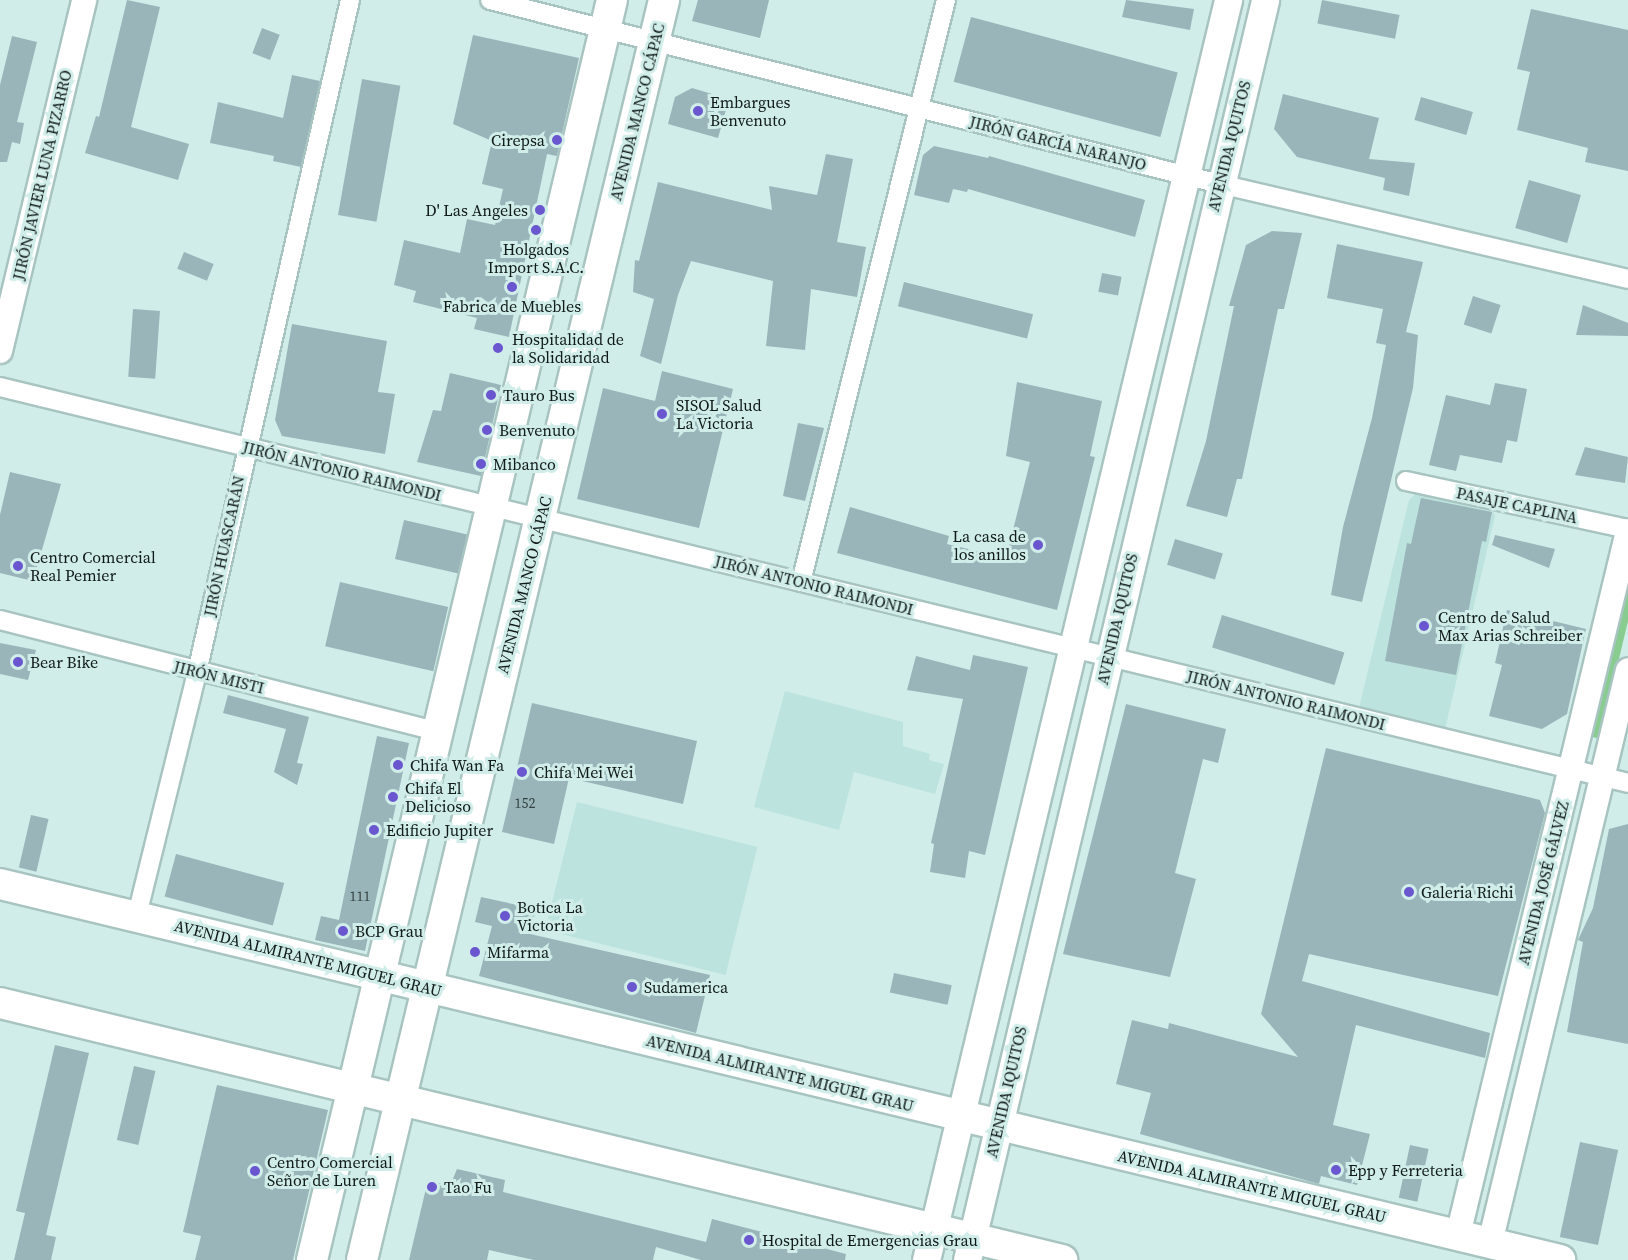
<!DOCTYPE html>
<html>
<head>
<meta charset="utf-8">
<style>
  body { margin:0 }
  #map { position:relative; width:1628px; height:1260px; overflow:hidden; background:#d0ede9; font-family:"Source Serif 4",serif }
  div>[style] { position:absolute }
  [style*='--x'] { left:calc(var(--x)*1px); top:calc(var(--y)*1px); width:calc(var(--w)*1px); rotate:calc(var(--a)*1deg) }
  .built>* { inset:0; background:#bce3de; transform-origin:0 0 }
  .green>* { inset:0; background:#89cc90 }
  .building>* { inset:0; background:#99b5b9; transform-origin:0 0 }
  .roads { filter:drop-shadow(2px 0 #a8c4c0) drop-shadow(-2px 0 #a8c4c0) drop-shadow(0 2px #a8c4c0) drop-shadow(0 -2px #a8c4c0) }
  .minor>* { height:18px; margin:-9px; padding:0 9px; transform-origin:9px; border-radius:9px; background:#fff }
  .tertiary>* { height:24px; margin:-12px; padding:0 12px; transform-origin:12px; border-radius:12px; background:#fff }
  .secondary>* { height:27px; margin:-13.5px; padding:0 13.5px; transform-origin:13.5px; border-radius:13.5px; background:#fff }
  .primary>* { height:30px; margin:-15px; padding:0 15px; transform-origin:15px; border-radius:15px; background:#fff }
  .dots>* { width:16px; height:16px; translate:-50% -50%; box-sizing:border-box; border:3px solid #d0ede9; border-radius:50% }
  span { translate:-50% -50%; white-space:nowrap; text-align:center; line-height:1.15; -webkit-text-stroke:6px #d0ede9; paint-order:stroke }
  .number-label { font-size:14px; color:#324141 }
  .number-label span { -webkit-text-stroke-width:0 }
  .poi-label { font-size:16px; color:#101a19 }
  .left { translate:0 -50%; text-align:left }
  .right { translate:-100% -50%; text-align:right }
  .street-label { font-size:16px; color:#101a19 }
</style>
</head>
<body>
<div id="map">
  <div class="built">
    <i style="clip-path:polygon(1416px 494px,1493px 512px,1495px 516px,1445px 729px,1359px 708px,1409px 500px)"></i>
    <i style="clip-path:polygon(785px 691px,903px 722px,903px 746px,930px 754px,929px 760px,944px 764px,935px 794px,854px 772px,839px 830px,754px 807px)"></i>
    <i style="left:577px;top:802px;width:186px;height:132px;rotate:14deg"></i>
  </div>
  <div class="green">
    <i style="clip-path:polygon(1628px 570px,1628px 621px,1600px 739px,1589px 736px)"></i>
  </div>
  <div class="building">
    <i style="clip-path:polygon(127px 0,160px 7px,131px 127px,189px 144px,178px 180px,85px 153px,96px 116px,99px 117px)"></i>
    <i style="clip-path:polygon(698px 0,769px 0,760px 38px,692px 21px)"></i>
    <i style="clip-path:polygon(1126px 0,1194px 9px,1190px 30px,1122px 17px)"></i>
    <i style="left:1322px;top:0;width:79px;height:24px;rotate:11deg"></i>
    <i style="clip-path:polygon(1531px 9px,1628px 30px,1628px 171px,1585px 162px,1588px 148px,1517px 130px,1530px 72px,1517px 69px)"></i>
    <i style="left:971px;top:17px;width:214px;height:67px;rotate:15deg"></i>
    <i style="left:262px;top:28px;width:19px;height:27px;rotate:21deg"></i>
    <i style="clip-path:polygon(473px 35px,579px 58px,557px 156px,547px 154px,509px 337px,474px 329px,477px 318px,413px 302px,416px 291px,394px 285px,404px 240px,460px 253px,467px 219px,495px 225px,503px 189px,482px 184px,492px 141px,453px 124px)"></i>
    <i style="clip-path:polygon(12px 36px,37px 42px,17px 122px,24px 123px,20px 144px,12px 142px,7px 162px,0 162px,0 85px)"></i>
    <i style="clip-path:polygon(292px 75px,320px 81px,301px 167px,273px 161px,274px 156px,210px 143px,218px 102px,283px 118px)"></i>
    <i style="left:362px;top:79px;width:39px;height:138px;rotate:10deg"></i>
    <i style="clip-path:polygon(692px 88px,729px 99px,718px 138px,668px 124px,675px 97px)"></i>
    <i style="clip-path:polygon(1283px 94px,1379px 118px,1369px 159px,1415px 163px,1409px 196px,1383px 190px,1385px 178px,1297px 157px,1274px 129px)"></i>
    <i style="left:1421px;top:97px;width:54px;height:24px;rotate:16deg"></i>
    <i style="clip-path:polygon(934px 146px,988px 158px,989px 156px,1145px 200px,1135px 237px,968px 189px,967px 192px,953px 189px,949px 203px,914px 195px,923px 155px)"></i>
    <i style="clip-path:polygon(826px 154px,853px 159px,837px 242px,866px 247px,857px 297px,811px 289px,805px 350px,766px 346px,773px 281px,691px 261px,678px 295px,661px 364px,640px 356px,654px 299px,633px 292px,635px 260px,639px 261px,658px 182px,772px 210px,769px 186px,817px 195px)"></i>
    <i style="left:1529px;top:180px;width:54px;height:50px;rotate:16deg"></i>
    <i style="clip-path:polygon(1272px 231px,1302px 233px,1284px 309px,1278px 309px,1242px 479px,1237px 479px,1227px 517px,1186px 506px,1206px 441px,1234px 306px,1229px 306px,1246px 245px)"></i>
    <i style="clip-path:polygon(1337px 244px,1423px 262px,1406px 332px,1418px 335px,1413px 388px,1362px 602px,1331px 595px,1343px 527px,1372px 418px,1386px 345px,1376px 343px,1383px 309px,1327px 298px)"></i>
    <i style="left:184px;top:252px;width:32px;height:18px;rotate:22deg"></i>
    <i style="left:1102px;top:273px;width:20px;height:19px;rotate:11deg"></i>
    <i style="left:904px;top:282px;width:133px;height:25px;rotate:14deg"></i>
    <i style="left:1473px;top:296px;width:29px;height:30px;rotate:18deg"></i>
    <i style="clip-path:polygon(1583px 305px,1628px 323px,1628px 336px,1576px 335px)"></i>
    <i style="left:133px;top:309px;width:27px;height:68px;rotate:4deg"></i>
    <i style="clip-path:polygon(292px 324px,387px 341px,378px 392px,395px 394px,385px 454px,282px 436px,275px 420px)"></i>
    <i style="clip-path:polygon(662px 371px,733px 389px,699px 528px,577px 499px,603px 388px,655px 401px)"></i>
    <i style="clip-path:polygon(450px 373px,501px 385px,481px 476px,417px 462px,433px 410px,441px 411px)"></i>
    <i style="clip-path:polygon(1017px 382px,1102px 401px,1090px 456px,1095px 457px,1057px 610px,837px 553px,850px 507px,949px 536px,947px 544px,1006px 558px,1030px 462px,1006px 456px)"></i>
    <i style="clip-path:polygon(1495px 383px,1527px 389px,1517px 442px,1507px 440px,1502px 463px,1460px 455px,1456px 471px,1429px 465px,1446px 395px,1490px 405px)"></i>
    <i style="clip-path:polygon(798px 423px,824px 428px,805px 501px,783px 496px)"></i>
    <i style="clip-path:polygon(1585px 447px,1628px 457px,1625px 483px,1575px 475px)"></i>
    <i style="clip-path:polygon(10px 472px,61px 484px,33px 581px,0 573px,0 515px)"></i>
    <i style="clip-path:polygon(1421px 498px,1492px 512px,1486px 542px,1482px 541px,1456px 675px,1385px 661px,1407px 543px,1411px 544px)"></i>
    <i style="left:404px;top:520px;width:65px;height:40px;rotate:13deg"></i>
    <i style="clip-path:polygon(1495px 535px,1555px 549px,1549px 568px,1492px 545px)"></i>
    <i style="left:1175px;top:539px;width:50px;height:27px;rotate:17deg"></i>
    <i style="left:340px;top:582px;width:111px;height:66px;rotate:13deg"></i>
    <i style="clip-path:polygon(1507px 610px,1586px 629px,1567px 714px,1542px 729px,1489px 716px,1502px 665px,1495px 663px)"></i>
    <i style="left:1222px;top:615px;width:128px;height:34px;rotate:17deg"></i>
    <i style="clip-path:polygon(0 643px,36px 650px,28px 680px,0 674px)"></i>
    <i style="clip-path:polygon(973px 655px,1028px 667px,985px 855px,969px 851px,965px 878px,930px 872px,934px 844px,931px 843px,963px 699px,907px 690px,916px 656px,970px 670px)"></i>
    <i style="clip-path:polygon(228px 695px,309px 717px,297px 763px,303px 764px,297px 785px,274px 772px,286px 729px,223px 713px)"></i>
    <i style="clip-path:polygon(532px 703px,697px 741px,683px 804px,569px 778px,554px 844px,502px 832px)"></i>
    <i style="clip-path:polygon(1126px 704px,1226px 729px,1218px 763px,1203px 759px,1175px 873px,1196px 879px,1170px 977px,1063px 954px)"></i>
    <i style="clip-path:polygon(377px 736px,409px 743px,365px 951px,315px 940px,321px 916px,339px 920px)"></i>
    <i style="clip-path:polygon(1326px 748px,1540px 800px,1545px 813px,1498px 996px,1309px 954px,1302px 981px,1490px 1033px,1485px 1058px,1356px 1025px,1333px 1125px,1370px 1134px,1357px 1185px,1321px 1176px,1319px 1184px,1140px 1134px,1151px 1093px,1116px 1084px,1132px 1020px,1168px 1029px,1169px 1023px,1298px 1057px,1261px 1014px)"></i>
    <i style="left:31px;top:815px;width:18px;height:54px;rotate:13deg"></i>
    <i style="clip-path:polygon(1628px 824px,1628px 1044px,1567px 1032px,1583px 942px,1578px 940px,1593px 908px,1609px 829px)"></i>
    <i style="left:176px;top:854px;width:112px;height:44px;rotate:15deg"></i>
    <i style="clip-path:polygon(481px 897px,536px 909px,530px 934px,710px 975px,696px 1033px,479px 976px,492px 926px,475px 922px)"></i>
    <i style="left:894px;top:973px;width:59px;height:20px;rotate:12deg"></i>
    <i style="clip-path:polygon(55px 1045px,89px 1053px,46px 1235px,56px 1237px,51px 1260px,14px 1260px,25px 1213px,16px 1211px)"></i>
    <i style="left:134px;top:1066px;width:22px;height:76px;rotate:13deg"></i>
    <i style="clip-path:polygon(217px 1085px,328px 1110px,293px 1260px,195px 1260px,201px 1236px,183px 1232px)"></i>
    <i style="left:1580px;top:1142px;width:39px;height:97px;rotate:12deg"></i>
    <i style="left:1410px;top:1145px;width:19px;height:54px;rotate:12deg"></i>
    <i style="clip-path:polygon(457px 1169px,505px 1180px,503px 1192px,706px 1242px,712px 1219px,846px 1254px,845px 1260px,701px 1260px,656px 1247px,653px 1260px,534px 1260px,489px 1250px,487px 1260px,409px 1260px,428px 1180px,450px 1186px)"></i>
  </div>
  <div class="roads">
    <div class="minor">
      <i style="--x:490;--y:0;--w:753;--a:14.15"></i>
      <i style="--x:1220;--y:184;--w:419;--a:13.1"></i>
      <i style="--x:0;--y:387;--w:1675;--a:13.67"></i>
      <i style="--x:1406;--y:481;--w:227;--a:12.2"></i>
      <i style="--x:801;--y:582;--w:600;--a:-76.01"></i>
      <i style="--x:0;--y:620;--w:453;--a:14.3"></i>
      <i style="--x:137;--y:915;--w:250;--a:-76.1"></i>
      <i style="--x:197;--y:672;--w:689;--a:-77.17"></i>
    </div>
    <div class="tertiary">
      <i style="--x:0;--y:351;--w:361;--a:-76.5"></i>
      <i style="--x:1458;--y:1235;--w:724;--a:-76.42"></i>
      <i style="--x:1490;--y:1243;--w:589;--a:-76.46"></i>
    </div>
    <div class="secondary">
      <i style="--x:926;--y:1260;--w:1296;--a:-76.52"></i>
      <i style="--x:967;--y:1260;--w:1295;--a:-76.69"></i>
    </div>
    <div class="primary">
      <i style="--x:0;--y:884;--w:1605;--a:13.55"></i>
      <i style="--x:0;--y:1003;--w:1093;--a:13.6"></i>
      <i style="--x:312;--y:1260;--w:1295;--a:-76.61"></i>
      <i style="--x:362;--y:1260;--w:1296;--a:-76.52"></i>
    </div>
  </div>
  <div class="dots">
    <i style="left:698px;top:111px;background:#6a56cf"></i>
    <i style="left:557px;top:140px;background:#6a56cf"></i>
    <i style="left:540px;top:210px;background:#6a56cf"></i>
    <i style="left:536px;top:230px;background:#6a56cf"></i>
    <i style="left:512px;top:287px;background:#6a56cf"></i>
    <i style="left:498px;top:348px;background:#6a56cf"></i>
    <i style="left:491px;top:395px;background:#6a56cf"></i>
    <i style="left:662px;top:414px;background:#6a56cf"></i>
    <i style="left:487px;top:430px;background:#6a56cf"></i>
    <i style="left:481px;top:464px;background:#6a56cf"></i>
    <i style="left:1038px;top:545px;background:#6a56cf"></i>
    <i style="left:18px;top:566px;background:#6a56cf"></i>
    <i style="left:1424px;top:626px;background:#6a56cf"></i>
    <i style="left:18px;top:662px;background:#6a56cf"></i>
    <i style="left:398px;top:765px;background:#6a56cf"></i>
    <i style="left:522px;top:772px;background:#6a56cf"></i>
    <i style="left:393px;top:797px;background:#6a56cf"></i>
    <i style="left:374px;top:830px;background:#6a56cf"></i>
    <i style="left:1409px;top:892px;background:#6a56cf"></i>
    <i style="left:505px;top:916px;background:#6a56cf"></i>
    <i style="left:343px;top:931px;background:#6a56cf"></i>
    <i style="left:475px;top:952px;background:#6a56cf"></i>
    <i style="left:632px;top:987px;background:#6a56cf"></i>
    <i style="left:1336px;top:1170px;background:#6a56cf"></i>
    <i style="left:255px;top:1171px;background:#6a56cf"></i>
    <i style="left:432px;top:1187px;background:#6a56cf"></i>
    <i style="left:749px;top:1240px;background:#6a56cf"></i>
  </div>
  <div class="number-label">
    <span style="left:525px;top:803px">152</span>
    <span style="left:360px;top:896px">111</span>
  </div>
  <div class="poi-label">
    <span class="left" style="left:710px;top:111px">Embargues<br>Benvenuto</span>
    <span class="right" style="left:545px;top:140px">Cirepsa</span>
    <span class="right" style="left:528px;top:210px">D' Las Angeles</span>
    <span style="left:536px;top:258px">Holgados<br>Import S.A.C.</span>
    <span style="left:512px;top:306px">Fabrica de Muebles</span>
    <span class="left" style="left:512px;top:348px">Hospitalidad de<br>la Solidaridad</span>
    <span class="left" style="left:503px;top:395px">Tauro Bus</span>
    <span class="left" style="left:676px;top:414px">SISOL Salud<br>La Victoria</span>
    <span class="left" style="left:499px;top:430px">Benvenuto</span>
    <span class="left" style="left:493px;top:464px">Mibanco</span>
    <span class="right" style="left:1026px;top:545px">La casa de<br>los anillos</span>
    <span class="left" style="left:30px;top:566px">Centro Comercial<br>Real Pemier</span>
    <span class="left" style="left:1438px;top:626px">Centro de Salud<br>Max Arias Schreiber</span>
    <span class="left" style="left:30px;top:662px">Bear Bike</span>
    <span class="left" style="left:410px;top:765px">Chifa Wan Fa</span>
    <span class="left" style="left:534px;top:772px">Chifa Mei Wei</span>
    <span class="left" style="left:405px;top:797px">Chifa El<br>Delicioso</span>
    <span class="left" style="left:386px;top:830px">Edificio Jupiter</span>
    <span class="left" style="left:1421px;top:892px">Galeria Richi</span>
    <span class="left" style="left:517px;top:916px">Botica La<br>Victoria</span>
    <span class="left" style="left:355px;top:931px">BCP Grau</span>
    <span class="left" style="left:487px;top:952px">Mifarma</span>
    <span class="left" style="left:644px;top:987px">Sudamerica</span>
    <span class="left" style="left:267px;top:1171px">Centro Comercial<br>Señor de Luren</span>
    <span class="left" style="left:1348px;top:1170px">Epp y Ferreteria</span>
    <span class="left" style="left:444px;top:1187px">Tao Fu</span>
    <span class="left" style="left:762px;top:1240px">Hospital de Emergencias Grau</span>
  </div>
  <div class="street-label">
    <span style="left:637px;top:112px;rotate:-76deg">AVENIDA MANCO CÁPAC</span>
    <span style="left:1058px;top:143px;rotate:14deg">JIRÓN GARCÍA NARANJO</span>
    <span style="left:1229px;top:146px;rotate:-76deg">AVENIDA IQUITOS</span>
    <span style="left:42px;top:175px;rotate:-77deg">JIRÓN JAVIER LUNA PIZARRO</span>
    <span style="left:342px;top:471px;rotate:14deg">JIRÓN ANTONIO RAIMONDI</span>
    <span style="left:1517px;top:505px;rotate:12deg">PASAJE CAPLINA</span>
    <span style="left:224px;top:546px;rotate:-78deg">JIRÓN HUASCARÁN</span>
    <span style="left:524px;top:585px;rotate:-76deg">AVENIDA MANCO CÁPAC</span>
    <span style="left:814px;top:585px;rotate:14deg">JIRÓN ANTONIO RAIMONDI</span>
    <span style="left:1117px;top:619px;rotate:-77deg">AVENIDA IQUITOS</span>
    <span style="left:219px;top:677px;rotate:14deg">JIRÓN MISTI</span>
    <span style="left:1286px;top:700px;rotate:14deg">JIRÓN ANTONIO RAIMONDI</span>
    <span style="left:1543px;top:883px;rotate:-76deg">AVENIDA JOSÉ GÁLVEZ</span>
    <span style="left:308px;top:958px;rotate:14deg">AVENIDA ALMIRANTE MIGUEL GRAU</span>
    <span style="left:780px;top:1073px;rotate:14deg">AVENIDA ALMIRANTE MIGUEL GRAU</span>
    <span style="left:1006px;top:1092px;rotate:-77deg">AVENIDA IQUITOS</span>
    <span style="left:1252px;top:1186px;rotate:13deg">AVENIDA ALMIRANTE MIGUEL GRAU</span>
  </div>
</div>
</body>
</html>
